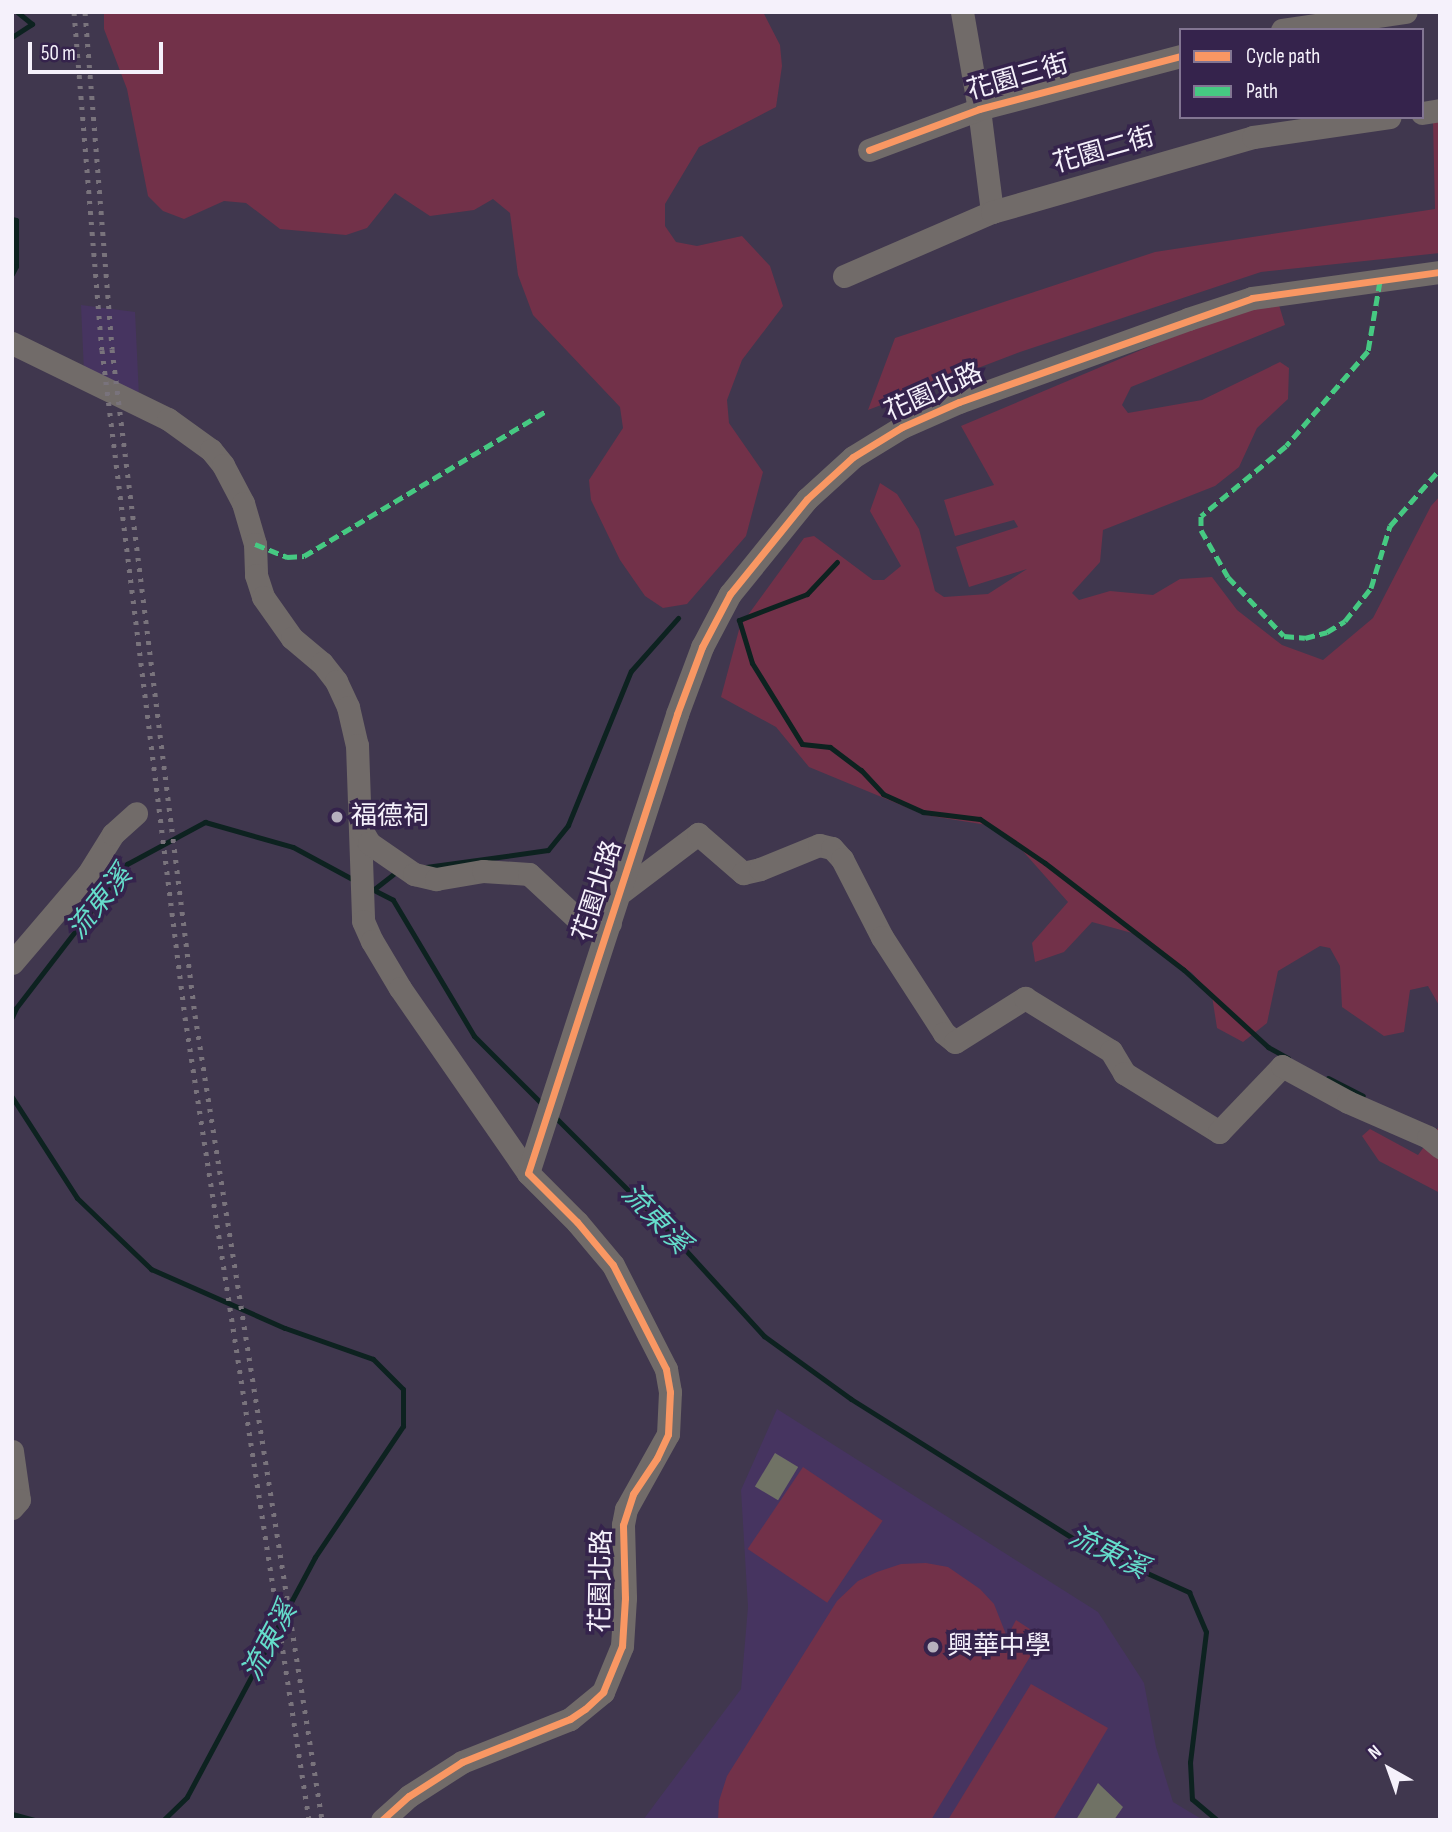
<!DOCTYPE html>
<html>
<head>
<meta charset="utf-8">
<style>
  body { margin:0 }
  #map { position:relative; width:1452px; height:1832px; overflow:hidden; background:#40374e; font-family:"Sofia Sans Condensed","Noto Sans TC",sans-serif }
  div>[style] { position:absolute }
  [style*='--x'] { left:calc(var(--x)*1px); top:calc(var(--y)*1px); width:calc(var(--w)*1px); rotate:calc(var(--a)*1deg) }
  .built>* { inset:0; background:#463460 }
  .green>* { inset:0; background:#723149; transform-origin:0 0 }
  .stream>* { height:5px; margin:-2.5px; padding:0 2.5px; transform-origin:2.5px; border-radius:2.5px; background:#0d2220 }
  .building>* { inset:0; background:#707265; transform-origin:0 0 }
  .minor>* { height:23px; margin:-11.5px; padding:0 11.5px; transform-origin:11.5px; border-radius:11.5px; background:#716b69 }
  .rail>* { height:5px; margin-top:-2.5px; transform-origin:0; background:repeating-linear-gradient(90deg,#79737c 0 3.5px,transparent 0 10.5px) }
  .quiet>* { height:5px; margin-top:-2.5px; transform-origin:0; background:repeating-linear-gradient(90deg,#46c982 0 10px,transparent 0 15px) }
  .cycleway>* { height:7px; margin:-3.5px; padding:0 3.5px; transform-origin:3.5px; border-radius:3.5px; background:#f99763 }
  .dots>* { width:19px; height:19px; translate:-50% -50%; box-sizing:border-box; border:4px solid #35234c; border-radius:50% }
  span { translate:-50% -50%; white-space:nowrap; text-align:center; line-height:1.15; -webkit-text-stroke:7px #35234c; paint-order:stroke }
  .street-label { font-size:26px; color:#f5f1fb }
  .poi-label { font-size:26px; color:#f5f1fb }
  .left { translate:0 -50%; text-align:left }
  .water-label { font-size:28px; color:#65ddcb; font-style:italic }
  .frame { position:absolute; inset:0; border:14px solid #f5f1fb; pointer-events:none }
  .legend { position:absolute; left:1179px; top:28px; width:245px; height:91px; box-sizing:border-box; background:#35234c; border:2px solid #827592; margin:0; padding:9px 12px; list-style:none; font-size:21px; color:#f5f1fb }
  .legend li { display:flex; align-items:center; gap:14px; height:35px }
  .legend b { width:35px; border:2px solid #827592 }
  .north { position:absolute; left:1354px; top:1734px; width:70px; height:70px; -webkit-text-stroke:5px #35234c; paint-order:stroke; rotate:320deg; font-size:19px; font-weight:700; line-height:28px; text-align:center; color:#f5f1fb }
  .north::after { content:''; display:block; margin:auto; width:24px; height:32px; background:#f5f1fb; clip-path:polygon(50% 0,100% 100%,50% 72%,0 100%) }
  .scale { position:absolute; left:28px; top:42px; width:135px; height:32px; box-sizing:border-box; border:4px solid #f5f1fb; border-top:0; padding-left:9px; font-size:21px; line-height:24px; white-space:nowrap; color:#f5f1fb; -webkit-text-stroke:5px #35234c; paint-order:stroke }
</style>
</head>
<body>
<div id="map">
  <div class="built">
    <i style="clip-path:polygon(81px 305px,135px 312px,139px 397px,84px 372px)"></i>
    <i style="clip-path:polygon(777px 1409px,1098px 1612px,1144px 1683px,1156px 1747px,1173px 1802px,1203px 1820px,643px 1820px,741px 1689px,748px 1607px,741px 1490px)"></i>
  </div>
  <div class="green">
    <i style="clip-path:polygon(104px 12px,763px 12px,780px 45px,782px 66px,776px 107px,699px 147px,665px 204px,665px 226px,676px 242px,697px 246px,742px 236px,770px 266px,783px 306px,742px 360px,727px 400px,729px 423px,763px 472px,746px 536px,687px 604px,663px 608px,645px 596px,620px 560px,591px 500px,589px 480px,623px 428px,620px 407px,533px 315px,518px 275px,510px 213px,493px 199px,474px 210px,430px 216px,395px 193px,367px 228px,346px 235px,280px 229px,246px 203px,224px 201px,184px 219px,163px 211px,148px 196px,127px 89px,104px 29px)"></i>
    <i style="clip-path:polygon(1440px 121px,1440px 253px,1261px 272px,1020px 352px,868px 410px,895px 338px,1155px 252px,1435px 209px,1433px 122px)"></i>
    <i style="clip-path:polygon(1279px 305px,1285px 325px,1131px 387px,1122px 405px,1128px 413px,1202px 400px,1280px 362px,1289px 368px,1288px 399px,1257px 428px,1239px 467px,1215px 486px,1103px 530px,1100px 562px,1072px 593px,1079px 600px,1110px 591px,1153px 595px,1180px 579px,1212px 577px,1237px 610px,1282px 645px,1323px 660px,1373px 618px,1431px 506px,1440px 496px,1440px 1007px,1428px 986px,1410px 990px,1404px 1032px,1384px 1036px,1342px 1007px,1340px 966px,1330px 948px,1320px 946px,1278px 971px,1267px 1023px,1243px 1042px,1217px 1028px,1212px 996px,1192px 973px,1132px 933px,1092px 922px,1064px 952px,1035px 962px,1032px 943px,1068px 902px,1021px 849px,987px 825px,925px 815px,809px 767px,776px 727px,721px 697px,740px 626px,804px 538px,814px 536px,873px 580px,884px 580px,901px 566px,870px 511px,880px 483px,897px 494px,919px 529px,935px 591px,944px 597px,988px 594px,1027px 569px,969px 587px,956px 547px,1018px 527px,1014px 520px,955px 536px,944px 500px,994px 485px,961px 426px,1245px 306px)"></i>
    <i style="clip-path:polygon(1440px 1125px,1440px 1193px,1379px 1161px,1362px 1136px,1370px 1129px,1418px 1155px)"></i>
    <i style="left:803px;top:1467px;width:96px;height:99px;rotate:34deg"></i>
    <i style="clip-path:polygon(926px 1563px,948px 1567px,980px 1589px,994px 1604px,1007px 1637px,1016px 1620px,1042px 1637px,931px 1820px,718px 1820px,719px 1801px,727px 1776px,837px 1601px,858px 1581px,877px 1572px,901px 1564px)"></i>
    <i style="clip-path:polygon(1031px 1684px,1108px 1728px,1053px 1820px,948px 1820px)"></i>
  </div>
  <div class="stream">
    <i style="--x:12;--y:37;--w:24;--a:-33"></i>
    <i style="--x:32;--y:24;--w:19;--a:-141"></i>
    <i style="--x:12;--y:219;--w:4;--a:14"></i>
    <i style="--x:16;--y:220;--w:46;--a:90"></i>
    <i style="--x:16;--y:266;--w:9;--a:117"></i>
    <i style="--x:837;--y:562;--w:44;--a:133.2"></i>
    <i style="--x:807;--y:594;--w:73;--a:159.1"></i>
    <i style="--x:739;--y:620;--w:45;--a:73.2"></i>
    <i style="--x:752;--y:663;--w:95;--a:58.3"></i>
    <i style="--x:802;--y:744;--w:28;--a:6"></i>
    <i style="--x:830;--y:747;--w:39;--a:37"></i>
    <i style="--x:861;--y:770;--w:33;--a:47"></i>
    <i style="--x:883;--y:794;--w:44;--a:24.2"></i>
    <i style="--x:923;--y:812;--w:57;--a:7"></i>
    <i style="--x:980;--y:819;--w:78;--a:34.1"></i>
    <i style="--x:1045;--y:863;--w:175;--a:37.6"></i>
    <i style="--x:1184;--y:970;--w:114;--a:42.5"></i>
    <i style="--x:1268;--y:1047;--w:23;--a:29"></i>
    <i style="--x:426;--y:867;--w:123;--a:-7.9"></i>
    <i style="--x:548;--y:850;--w:32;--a:-51"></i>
    <i style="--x:568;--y:825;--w:166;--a:-67.8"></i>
    <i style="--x:631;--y:671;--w:71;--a:-48.4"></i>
    <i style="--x:368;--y:887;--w:28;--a:27"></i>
    <i style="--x:393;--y:900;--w:158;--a:59.2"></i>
    <i style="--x:474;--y:1036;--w:98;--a:45"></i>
    <i style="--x:373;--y:890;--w:29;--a:-38"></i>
    <i style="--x:12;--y:1017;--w:10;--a:-66"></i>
    <i style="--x:16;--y:1008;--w:182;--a:-52.4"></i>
    <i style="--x:127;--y:864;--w:89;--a:-28.3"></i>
    <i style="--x:205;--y:822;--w:91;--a:15.9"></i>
    <i style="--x:293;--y:847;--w:72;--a:28.4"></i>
    <i style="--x:1328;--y:1078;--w:39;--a:27"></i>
    <i style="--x:12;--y:1097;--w:120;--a:57.2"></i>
    <i style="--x:77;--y:1198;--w:103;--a:43.8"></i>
    <i style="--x:151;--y:1269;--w:146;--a:23.8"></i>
    <i style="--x:285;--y:1328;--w:93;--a:19.4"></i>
    <i style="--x:373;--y:1359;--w:42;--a:45"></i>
    <i style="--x:403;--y:1389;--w:37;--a:90"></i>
    <i style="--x:403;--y:1426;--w:158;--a:123.9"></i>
    <i style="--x:315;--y:1557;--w:272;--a:118.1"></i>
    <i style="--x:187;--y:1797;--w:33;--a:136"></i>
    <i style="--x:553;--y:1115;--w:150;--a:45"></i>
    <i style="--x:659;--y:1221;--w:156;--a:47.6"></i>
    <i style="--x:764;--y:1336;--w:107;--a:35.9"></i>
    <i style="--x:851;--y:1399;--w:271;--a:32.1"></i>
    <i style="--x:1081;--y:1543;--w:119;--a:24.4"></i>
    <i style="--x:1189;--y:1592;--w:43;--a:67"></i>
    <i style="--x:1206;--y:1632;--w:131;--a:97"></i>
    <i style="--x:1190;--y:1762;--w:37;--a:87"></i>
    <i style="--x:1192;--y:1799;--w:33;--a:40"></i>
    <i style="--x:12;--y:1814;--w:23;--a:15"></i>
  </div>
  <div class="building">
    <i style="left:775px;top:1453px;width:27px;height:39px;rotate:31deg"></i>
    <i style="clip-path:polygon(1098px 1783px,1123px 1807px,1114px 1820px,1076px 1820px)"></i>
  </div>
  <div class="minor">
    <i style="--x:962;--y:12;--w:98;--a:80.1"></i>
    <i style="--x:979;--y:109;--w:104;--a:82.8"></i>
    <i style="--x:1282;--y:30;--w:125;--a:-8.3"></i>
    <i style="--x:1422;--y:113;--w:18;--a:-9"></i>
    <i style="--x:869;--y:150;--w:117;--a:-20.4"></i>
    <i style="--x:979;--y:109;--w:209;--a:-14.7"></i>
    <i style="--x:844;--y:276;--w:161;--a:-23.4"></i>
    <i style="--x:992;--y:212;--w:272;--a:-16"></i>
    <i style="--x:1253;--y:137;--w:138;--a:-8.3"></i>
    <i style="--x:12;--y:343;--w:174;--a:26"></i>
    <i style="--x:168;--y:419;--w:53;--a:35.8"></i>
    <i style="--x:211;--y:450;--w:19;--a:51"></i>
    <i style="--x:223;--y:465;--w:43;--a:62.2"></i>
    <i style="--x:243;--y:503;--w:43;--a:73.7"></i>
    <i style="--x:255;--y:544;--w:31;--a:88"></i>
    <i style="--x:256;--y:575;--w:23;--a:72"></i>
    <i style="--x:263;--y:597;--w:50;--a:54.7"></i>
    <i style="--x:292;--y:638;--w:39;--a:40"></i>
    <i style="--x:322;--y:663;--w:23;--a:52"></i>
    <i style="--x:336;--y:681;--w:29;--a:65"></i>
    <i style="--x:348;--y:707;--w:39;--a:77"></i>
    <i style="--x:357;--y:745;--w:176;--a:88"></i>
    <i style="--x:363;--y:921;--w:22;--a:66"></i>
    <i style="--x:372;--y:941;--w:55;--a:59.2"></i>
    <i style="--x:400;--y:988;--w:225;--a:55.3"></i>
    <i style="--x:528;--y:1173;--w:69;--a:45"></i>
    <i style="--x:577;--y:1222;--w:56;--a:50.1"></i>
    <i style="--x:613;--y:1265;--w:117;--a:63"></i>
    <i style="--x:666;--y:1369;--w:23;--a:80"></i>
    <i style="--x:670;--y:1392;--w:42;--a:92.7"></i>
    <i style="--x:668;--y:1434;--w:86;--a:119.2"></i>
    <i style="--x:626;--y:1509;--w:16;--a:101"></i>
    <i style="--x:623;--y:1525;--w:73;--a:88.4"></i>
    <i style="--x:625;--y:1598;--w:48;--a:93.6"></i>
    <i style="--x:622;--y:1646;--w:50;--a:112.4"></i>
    <i style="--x:603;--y:1692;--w:43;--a:140.7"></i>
    <i style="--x:570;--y:1719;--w:116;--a:158.3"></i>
    <i style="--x:462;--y:1762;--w:63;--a:147.3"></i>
    <i style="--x:409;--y:1796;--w:36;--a:138"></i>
    <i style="--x:361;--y:829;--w:16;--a:60"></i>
    <i style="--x:369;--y:843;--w:55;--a:34.6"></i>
    <i style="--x:414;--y:874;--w:23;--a:13"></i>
    <i style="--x:436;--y:879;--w:48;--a:-9.7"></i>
    <i style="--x:483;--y:871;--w:46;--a:3.7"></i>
    <i style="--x:529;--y:874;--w:75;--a:42.8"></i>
    <i style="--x:584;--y:925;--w:26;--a:-4"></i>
    <i style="--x:620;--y:893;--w:98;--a:-37.1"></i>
    <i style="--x:698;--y:834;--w:60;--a:40.9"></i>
    <i style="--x:743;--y:873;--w:17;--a:-13"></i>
    <i style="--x:760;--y:869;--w:64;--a:-22.1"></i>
    <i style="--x:819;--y:845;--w:13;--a:13"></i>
    <i style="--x:832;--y:848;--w:15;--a:48"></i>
    <i style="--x:842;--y:859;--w:88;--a:62.9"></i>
    <i style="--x:882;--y:937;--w:114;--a:57.1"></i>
    <i style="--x:944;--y:1033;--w:14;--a:39"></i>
    <i style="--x:955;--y:1042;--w:83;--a:-32.2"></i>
    <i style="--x:1025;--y:998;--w:101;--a:31.6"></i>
    <i style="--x:1111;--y:1051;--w:26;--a:59"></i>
    <i style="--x:1124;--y:1073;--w:112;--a:31.8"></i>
    <i style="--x:1219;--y:1132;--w:91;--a:-46.3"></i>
    <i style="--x:1282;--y:1066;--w:75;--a:28.6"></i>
    <i style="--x:1348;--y:1102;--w:87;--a:23.6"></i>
    <i style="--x:1428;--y:1137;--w:16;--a:40"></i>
    <i style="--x:12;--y:963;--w:117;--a:-49.5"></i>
    <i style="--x:88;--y:874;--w:47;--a:-58"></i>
    <i style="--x:113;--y:834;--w:31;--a:-42"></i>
    <i style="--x:528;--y:1173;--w:483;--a:-72"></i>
    <i style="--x:677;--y:714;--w:72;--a:-69.5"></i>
    <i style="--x:702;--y:647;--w:60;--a:-62.2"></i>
    <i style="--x:730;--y:594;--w:122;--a:-51"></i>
    <i style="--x:807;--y:499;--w:62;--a:-42.4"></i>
    <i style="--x:853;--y:457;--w:57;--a:-31.5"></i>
    <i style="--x:902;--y:427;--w:62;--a:-23.7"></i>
    <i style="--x:959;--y:402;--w:244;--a:-19.9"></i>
    <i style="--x:1188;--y:319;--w:67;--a:-18.2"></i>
    <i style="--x:1252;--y:298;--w:190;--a:-7.9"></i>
    <i style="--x:12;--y:1451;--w:49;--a:81.9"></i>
    <i style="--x:19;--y:1500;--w:11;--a:131"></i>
  </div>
  <div class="rail">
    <i style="--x:74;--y:12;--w:339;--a:85.3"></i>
    <i style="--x:102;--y:350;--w:672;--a:82.91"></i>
    <i style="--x:185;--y:1017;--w:813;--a:81.22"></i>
    <i style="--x:85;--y:12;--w:338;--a:85.4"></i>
    <i style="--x:112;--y:349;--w:671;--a:82.9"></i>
    <i style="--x:195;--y:1015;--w:815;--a:81.03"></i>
  </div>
  <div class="quiet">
    <i style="--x:1380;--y:281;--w:71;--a:99.7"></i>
    <i style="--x:1368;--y:351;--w:125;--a:130.8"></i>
    <i style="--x:1286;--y:446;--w:110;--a:140.5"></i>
    <i style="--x:1201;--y:516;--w:14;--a:90"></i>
    <i style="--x:1201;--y:530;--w:54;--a:60.1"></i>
    <i style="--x:1228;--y:577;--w:81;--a:46.5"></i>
    <i style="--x:1284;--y:636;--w:21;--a:5"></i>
    <i style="--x:1305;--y:638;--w:23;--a:-15"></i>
    <i style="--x:1327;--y:632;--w:21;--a:-31"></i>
    <i style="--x:1345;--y:621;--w:42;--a:-51.8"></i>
    <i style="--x:1371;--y:588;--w:65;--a:-73"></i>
    <i style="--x:1390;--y:526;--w:76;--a:-48.7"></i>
    <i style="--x:255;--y:544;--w:35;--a:22"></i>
    <i style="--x:287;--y:557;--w:17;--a:-3"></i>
    <i style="--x:304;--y:556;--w:282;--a:-30.9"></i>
  </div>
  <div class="cycleway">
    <i style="--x:869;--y:150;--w:117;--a:-20.4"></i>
    <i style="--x:979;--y:109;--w:209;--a:-14.7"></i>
    <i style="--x:382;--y:1820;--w:36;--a:-42"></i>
    <i style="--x:409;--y:1796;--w:63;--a:-32.7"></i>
    <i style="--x:462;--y:1762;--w:116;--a:-21.7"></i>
    <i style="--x:570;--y:1719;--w:18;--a:-34"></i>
    <i style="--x:585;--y:1709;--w:25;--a:-43"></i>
    <i style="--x:603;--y:1692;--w:50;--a:-67.6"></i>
    <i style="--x:622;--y:1646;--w:48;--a:-86.4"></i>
    <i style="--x:625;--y:1598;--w:73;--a:-91.6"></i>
    <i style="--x:623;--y:1525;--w:33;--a:-72"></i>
    <i style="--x:633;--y:1494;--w:43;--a:-56.3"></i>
    <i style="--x:657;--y:1458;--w:26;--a:-65"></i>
    <i style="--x:668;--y:1434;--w:42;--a:-87.3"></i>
    <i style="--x:670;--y:1392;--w:23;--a:-100"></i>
    <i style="--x:666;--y:1369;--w:117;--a:-117"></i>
    <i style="--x:613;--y:1265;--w:56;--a:-129.9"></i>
    <i style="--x:577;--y:1222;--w:69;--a:-135"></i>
    <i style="--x:528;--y:1173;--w:483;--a:-72"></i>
    <i style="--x:677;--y:714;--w:72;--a:-69.5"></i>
    <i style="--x:702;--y:647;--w:60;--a:-62.2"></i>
    <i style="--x:730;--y:594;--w:122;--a:-51"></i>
    <i style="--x:807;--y:499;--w:62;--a:-42.4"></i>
    <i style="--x:853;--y:457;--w:57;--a:-31.5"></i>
    <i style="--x:902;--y:427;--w:62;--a:-23.7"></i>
    <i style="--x:959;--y:402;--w:311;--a:-19.5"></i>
    <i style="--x:1252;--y:298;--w:190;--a:-7.9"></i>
  </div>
  <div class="dots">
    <i style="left:337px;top:817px;background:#b6b0be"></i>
    <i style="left:933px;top:1647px;background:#b6b0be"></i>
  </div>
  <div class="street-label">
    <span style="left:1018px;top:78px;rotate:-16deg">花園三街</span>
    <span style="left:1104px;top:151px;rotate:-16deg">花園二街</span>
    <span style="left:934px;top:393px;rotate:-24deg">花園北路</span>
    <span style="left:598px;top:891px;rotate:-72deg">花園北路</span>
    <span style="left:602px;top:1581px;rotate:-89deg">花園北路</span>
  </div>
  <div class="poi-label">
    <span class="left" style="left:351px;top:817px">福德祠</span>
    <span class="left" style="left:947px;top:1647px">興華中學</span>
  </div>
  <div class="water-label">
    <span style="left:100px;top:903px;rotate:-51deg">流東溪</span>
    <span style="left:655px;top:1219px;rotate:46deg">流東溪</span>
    <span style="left:1108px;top:1553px;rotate:26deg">流東溪</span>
    <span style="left:270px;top:1642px;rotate:-62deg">流東溪</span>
  </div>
  <div class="frame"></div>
  <ul class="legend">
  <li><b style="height:9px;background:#f99763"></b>Cycle path</li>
  <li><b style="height:9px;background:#46c982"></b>Path</li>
  </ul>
  <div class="north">N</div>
  <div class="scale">50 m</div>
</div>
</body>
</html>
